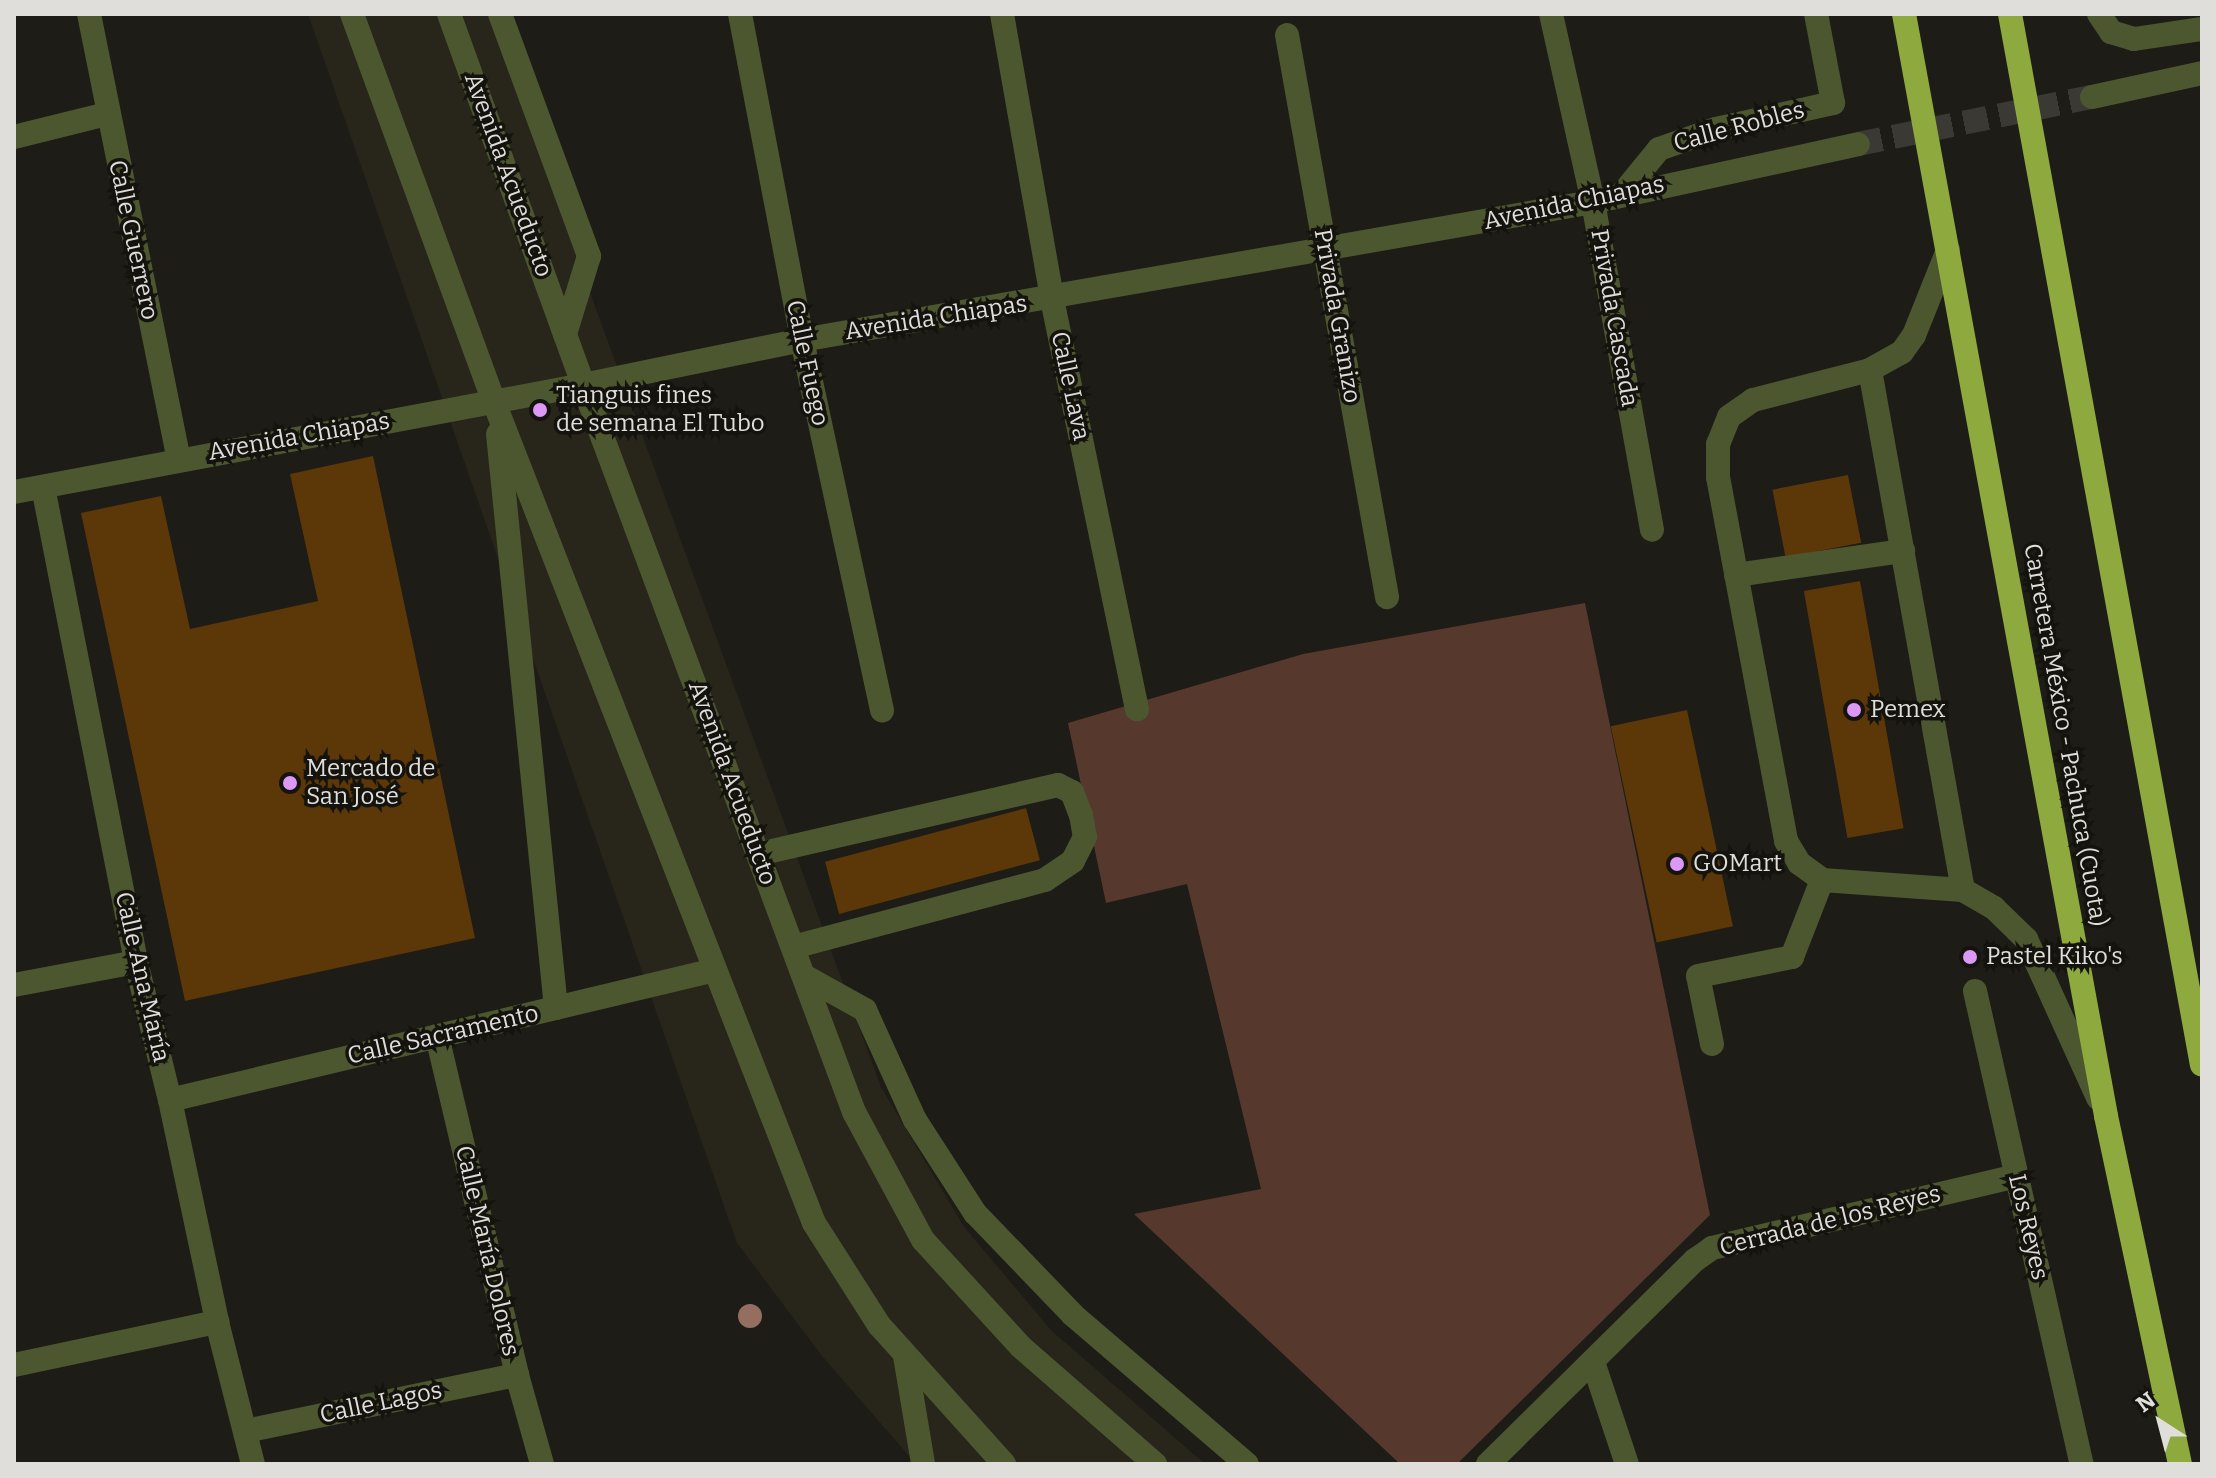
<!DOCTYPE html>
<html>
<head>
<meta charset="utf-8">
<style>
  body { margin:0 }
  #map { position:relative; width:2216px; height:1478px; overflow:hidden; background:#1d1c17; font-family:Bitter,serif }
  div>[style] { position:absolute }
  [style*='--x'] { left:calc(var(--x)*1px); top:calc(var(--y)*1px); width:calc(var(--w)*1px); rotate:calc(var(--a)*1deg) }
  .built>* { inset:0; background:#28251a }
  .green>* { inset:0; background:#57382d }
  .building>* { inset:0; background:#5c3707; transform-origin:0 0 }
  .minor-tunnel>* { height:24px; margin-top:-12px; transform-origin:0; background:repeating-linear-gradient(90deg,#3a3934 0 24px,transparent 0 36px) }
  .minor>* { height:24px; margin:-12px; padding:0 12px; transform-origin:12px; border-radius:12px; background:#4c5730 }
  .highway>* { height:24px; margin:-12px; padding:0 12px; transform-origin:12px; border-radius:12px; background:#8eaa3e }
  .trees>* { width:24px; height:24px; margin:-12px; border-radius:50%; background:#946e5f }
  .dots>* { width:22px; height:22px; translate:-50% -50%; box-sizing:border-box; border:4px solid #14130e; border-radius:50% }
  span { translate:-50% -50%; white-space:nowrap; text-align:center; line-height:1.15; -webkit-text-stroke:7px #14130e; paint-order:stroke }
  .street-label { font-size:24px; color:#dfdeda }
  .poi-label { font-size:24px; color:#dfdeda }
  .left { translate:0 -50%; text-align:left }
  .frame { position:absolute; inset:0; border:16px solid #dfdeda; pointer-events:none }
  .north { position:absolute; left:2120px; top:1382px; width:80px; height:80px; -webkit-text-stroke:6px #14130e; paint-order:stroke; rotate:324deg; font-size:22px; font-weight:700; line-height:32px; text-align:center; color:#dfdeda }
  .north::after { content:''; display:block; margin:auto; width:28px; height:36px; background:#dfdeda; clip-path:polygon(50% 0,100% 100%,50% 72%,0 100%) }
</style>
</head>
<body>
<div id="map">
  <div class="built">
    <i style="clip-path:polygon(308px 14px,488px 14px,881px 1087px,964px 1227px,1052px 1331px,1205px 1464px,916px 1464px,822px 1356px,737px 1243px)"></i>
  </div>
  <div class="green">
    <i style="clip-path:polygon(1585px 603px,1710px 1215px,1457px 1464px,1400px 1464px,1134px 1214px,1261px 1189px,1187px 884px,1106px 903px,1068px 723px,1303px 654px)"></i>
  </div>
  <div class="building">
    <i style="clip-path:polygon(373px 456px,475px 938px,185px 1001px,81px 513px,161px 496px,190px 629px,318px 601px,290px 474px)"></i>
    <i style="left:1848px;top:475px;width:69px;height:77px;rotate:79deg"></i>
    <i style="left:1860px;top:581px;width:251px;height:57px;rotate:80deg"></i>
    <i style="left:1687px;top:710px;width:221px;height:78px;rotate:78deg"></i>
    <i style="left:1026px;top:808px;width:54px;height:208px;rotate:75deg"></i>
  </div>
  <div class="minor-tunnel">
    <i style="--x:1858;--y:144;--w:239;--a:-11.4"></i>
  </div>
  <div class="minor">
    <i style="--x:89;--y:14;--w:454;--a:78.6"></i>
    <i style="--x:352;--y:14;--w:413;--a:69.9"></i>
    <i style="--x:494;--y:402;--w:881;--a:68.71"></i>
    <i style="--x:814;--y:1223;--w:121;--a:57.5"></i>
    <i style="--x:879;--y:1325;--w:187;--a:48"></i>
    <i style="--x:449;--y:14;--w:394;--a:70.1"></i>
    <i style="--x:583;--y:385;--w:776;--a:69.56"></i>
    <i style="--x:854;--y:1112;--w:145;--a:61.7"></i>
    <i style="--x:923;--y:1240;--w:145;--a:47.5"></i>
    <i style="--x:1021;--y:1347;--w:178;--a:41.1"></i>
    <i style="--x:500;--y:14;--w:258;--a:69.8"></i>
    <i style="--x:589;--y:256;--w:82;--a:107.1"></i>
    <i style="--x:740;--y:14;--w:332;--a:79.2"></i>
    <i style="--x:802;--y:340;--w:379;--a:77.8"></i>
    <i style="--x:1002;--y:14;--w:289;--a:80"></i>
    <i style="--x:1052;--y:299;--w:419;--a:78.3"></i>
    <i style="--x:1551;--y:14;--w:193;--a:77.4"></i>
    <i style="--x:1593;--y:202;--w:333;--a:79.8"></i>
    <i style="--x:2099;--y:14;--w:22;--a:56"></i>
    <i style="--x:2111;--y:32;--w:24;--a:17"></i>
    <i style="--x:2134;--y:39;--w:69;--a:-8.4"></i>
    <i style="--x:1287;--y:35;--w:571;--a:79.91"></i>
    <i style="--x:2092;--y:97;--w:113;--a:-12.3"></i>
    <i style="--x:14;--y:137;--w:96;--a:-13.9"></i>
    <i style="--x:1623;--y:193;--w:57;--a:-50.7"></i>
    <i style="--x:1659;--y:149;--w:60;--a:-19.3"></i>
    <i style="--x:1716;--y:129;--w:120;--a:-12.5"></i>
    <i style="--x:1833;--y:103;--w:91;--a:-100.8"></i>
    <i style="--x:1948;--y:250;--w:92;--a:111.8"></i>
    <i style="--x:1914;--y:335;--w:21;--a:125"></i>
    <i style="--x:1902;--y:352;--w:37;--a:151"></i>
    <i style="--x:1870;--y:370;--w:121;--a:165.6"></i>
    <i style="--x:1753;--y:400;--w:29;--a:145"></i>
    <i style="--x:1729;--y:417;--w:29;--a:112"></i>
    <i style="--x:1718;--y:444;--w:33;--a:90"></i>
    <i style="--x:1718;--y:477;--w:370;--a:79.4"></i>
    <i style="--x:1786;--y:841;--w:26;--a:59"></i>
    <i style="--x:1799;--y:863;--w:29;--a:36"></i>
    <i style="--x:1822;--y:880;--w:141;--a:4.1"></i>
    <i style="--x:1963;--y:890;--w:36;--a:30"></i>
    <i style="--x:1994;--y:908;--w:45;--a:44.1"></i>
    <i style="--x:2026;--y:939;--w:175;--a:65.6"></i>
    <i style="--x:1870;--y:370;--w:528;--a:79.86"></i>
    <i style="--x:498;--y:434;--w:577;--a:84.23"></i>
    <i style="--x:43;--y:487;--w:484;--a:78.9"></i>
    <i style="--x:136;--y:962;--w:142;--a:76.2"></i>
    <i style="--x:170;--y:1100;--w:227;--a:78"></i>
    <i style="--x:217;--y:1322;--w:146;--a:75.8"></i>
    <i style="--x:14;--y:492;--w:579;--a:-10.65"></i>
    <i style="--x:583;--y:385;--w:224;--a:-11.6"></i>
    <i style="--x:802;--y:340;--w:803;--a:-9.9"></i>
    <i style="--x:1593;--y:202;--w:271;--a:-12.3"></i>
    <i style="--x:1736;--y:575;--w:169;--a:-8.2"></i>
    <i style="--x:759;--y:854;--w:307;--a:-13"></i>
    <i style="--x:1058;--y:785;--w:16;--a:27"></i>
    <i style="--x:1072;--y:792;--w:25;--a:69"></i>
    <i style="--x:1081;--y:815;--w:22;--a:80"></i>
    <i style="--x:1085;--y:837;--w:27;--a:117"></i>
    <i style="--x:1073;--y:861;--w:34;--a:146"></i>
    <i style="--x:1045;--y:880;--w:261;--a:165.1"></i>
    <i style="--x:804;--y:976;--w:70;--a:29.1"></i>
    <i style="--x:865;--y:1010;--w:121;--a:65.6"></i>
    <i style="--x:915;--y:1120;--w:111;--a:57.2"></i>
    <i style="--x:975;--y:1213;--w:141;--a:46.1"></i>
    <i style="--x:1073;--y:1315;--w:229;--a:40.6"></i>
    <i style="--x:14;--y:985;--w:124;--a:-10.7"></i>
    <i style="--x:1975;--y:991;--w:485;--a:77.3"></i>
    <i style="--x:437;--y:1036;--w:348;--a:76.7"></i>
    <i style="--x:517;--y:1375;--w:92;--a:74.3"></i>
    <i style="--x:1712;--y:1044;--w:69;--a:-101.6"></i>
    <i style="--x:1698;--y:976;--w:96;--a:-11.4"></i>
    <i style="--x:1792;--y:957;--w:83;--a:-68.7"></i>
    <i style="--x:170;--y:1100;--w:560;--a:-13.42"></i>
    <i style="--x:905;--y:1356;--w:109;--a:80.5"></i>
    <i style="--x:1593;--y:1362;--w:108;--a:71.6"></i>
    <i style="--x:14;--y:1365;--w:208;--a:-12"></i>
    <i style="--x:246;--y:1431;--w:277;--a:-11.7"></i>
    <i style="--x:1488;--y:1464;--w:291;--a:-44.6"></i>
    <i style="--x:1695;--y:1260;--w:21;--a:-35"></i>
    <i style="--x:1712;--y:1248;--w:313;--a:-13.3"></i>
  </div>
  <div class="highway">
    <i style="--x:1904;--y:14;--w:1120;--a:79.61"></i>
    <i style="--x:2106;--y:1116;--w:356;--a:78"></i>
    <i style="--x:2010;--y:14;--w:1068;--a:79.65"></i>
  </div>
  <div class="trees">
    <i style="left:750px;top:1316px"></i>
  </div>
  <div class="dots">
    <i style="left:540px;top:410px;background:#db99f5"></i>
    <i style="left:1854px;top:710px;background:#db99f5"></i>
    <i style="left:290px;top:783px;background:#db99f5"></i>
    <i style="left:1677px;top:864px;background:#db99f5"></i>
    <i style="left:1970px;top:957px;background:#db99f5"></i>
  </div>
  <div class="street-label">
    <span style="left:1739px;top:127px;rotate:-15deg">Calle Robles</span>
    <span style="left:508px;top:175px;rotate:70deg">Avenida Acueducto</span>
    <span style="left:1574px;top:203px;rotate:-12deg">Avenida Chiapas</span>
    <span style="left:133px;top:240px;rotate:78deg">Calle Guerrero</span>
    <span style="left:1337px;top:316px;rotate:80deg">Privada Granizo</span>
    <span style="left:936px;top:318px;rotate:-9deg">Avenida Chiapas</span>
    <span style="left:1614px;top:318px;rotate:80deg">Privada Cascada</span>
    <span style="left:807px;top:363px;rotate:78deg">Calle Fuego</span>
    <span style="left:1070px;top:386px;rotate:78deg">Calle Lava</span>
    <span style="left:299px;top:437px;rotate:-10deg">Avenida Chiapas</span>
    <span style="left:2065px;top:735px;rotate:80deg">Carretera México - Pachuca (Cuota)</span>
    <span style="left:732px;top:783px;rotate:70deg">Avenida Acueducto</span>
    <span style="left:142px;top:977px;rotate:77deg">Calle Ana María</span>
    <span style="left:443px;top:1035px;rotate:-13deg">Calle Sacramento</span>
    <span style="left:1830px;top:1221px;rotate:-14deg">Cerrada de los Reyes</span>
    <span style="left:2028px;top:1227px;rotate:77deg">Los Reyes</span>
    <span style="left:487px;top:1251px;rotate:77deg">Calle María Dolores</span>
    <span style="left:381px;top:1403px;rotate:-12deg">Calle Lagos</span>
  </div>
  <div class="poi-label">
    <span class="left" style="left:556px;top:410px">Tianguis fines<br>de semana El Tubo</span>
    <span class="left" style="left:1870px;top:710px">Pemex</span>
    <span class="left" style="left:306px;top:783px">Mercado de<br>San José</span>
    <span class="left" style="left:1693px;top:864px">GOMart</span>
    <span class="left" style="left:1986px;top:957px">Pastel Kiko's</span>
  </div>
  <div class="frame"></div>
  <div class="north">N</div>
</div>
</body>
</html>
